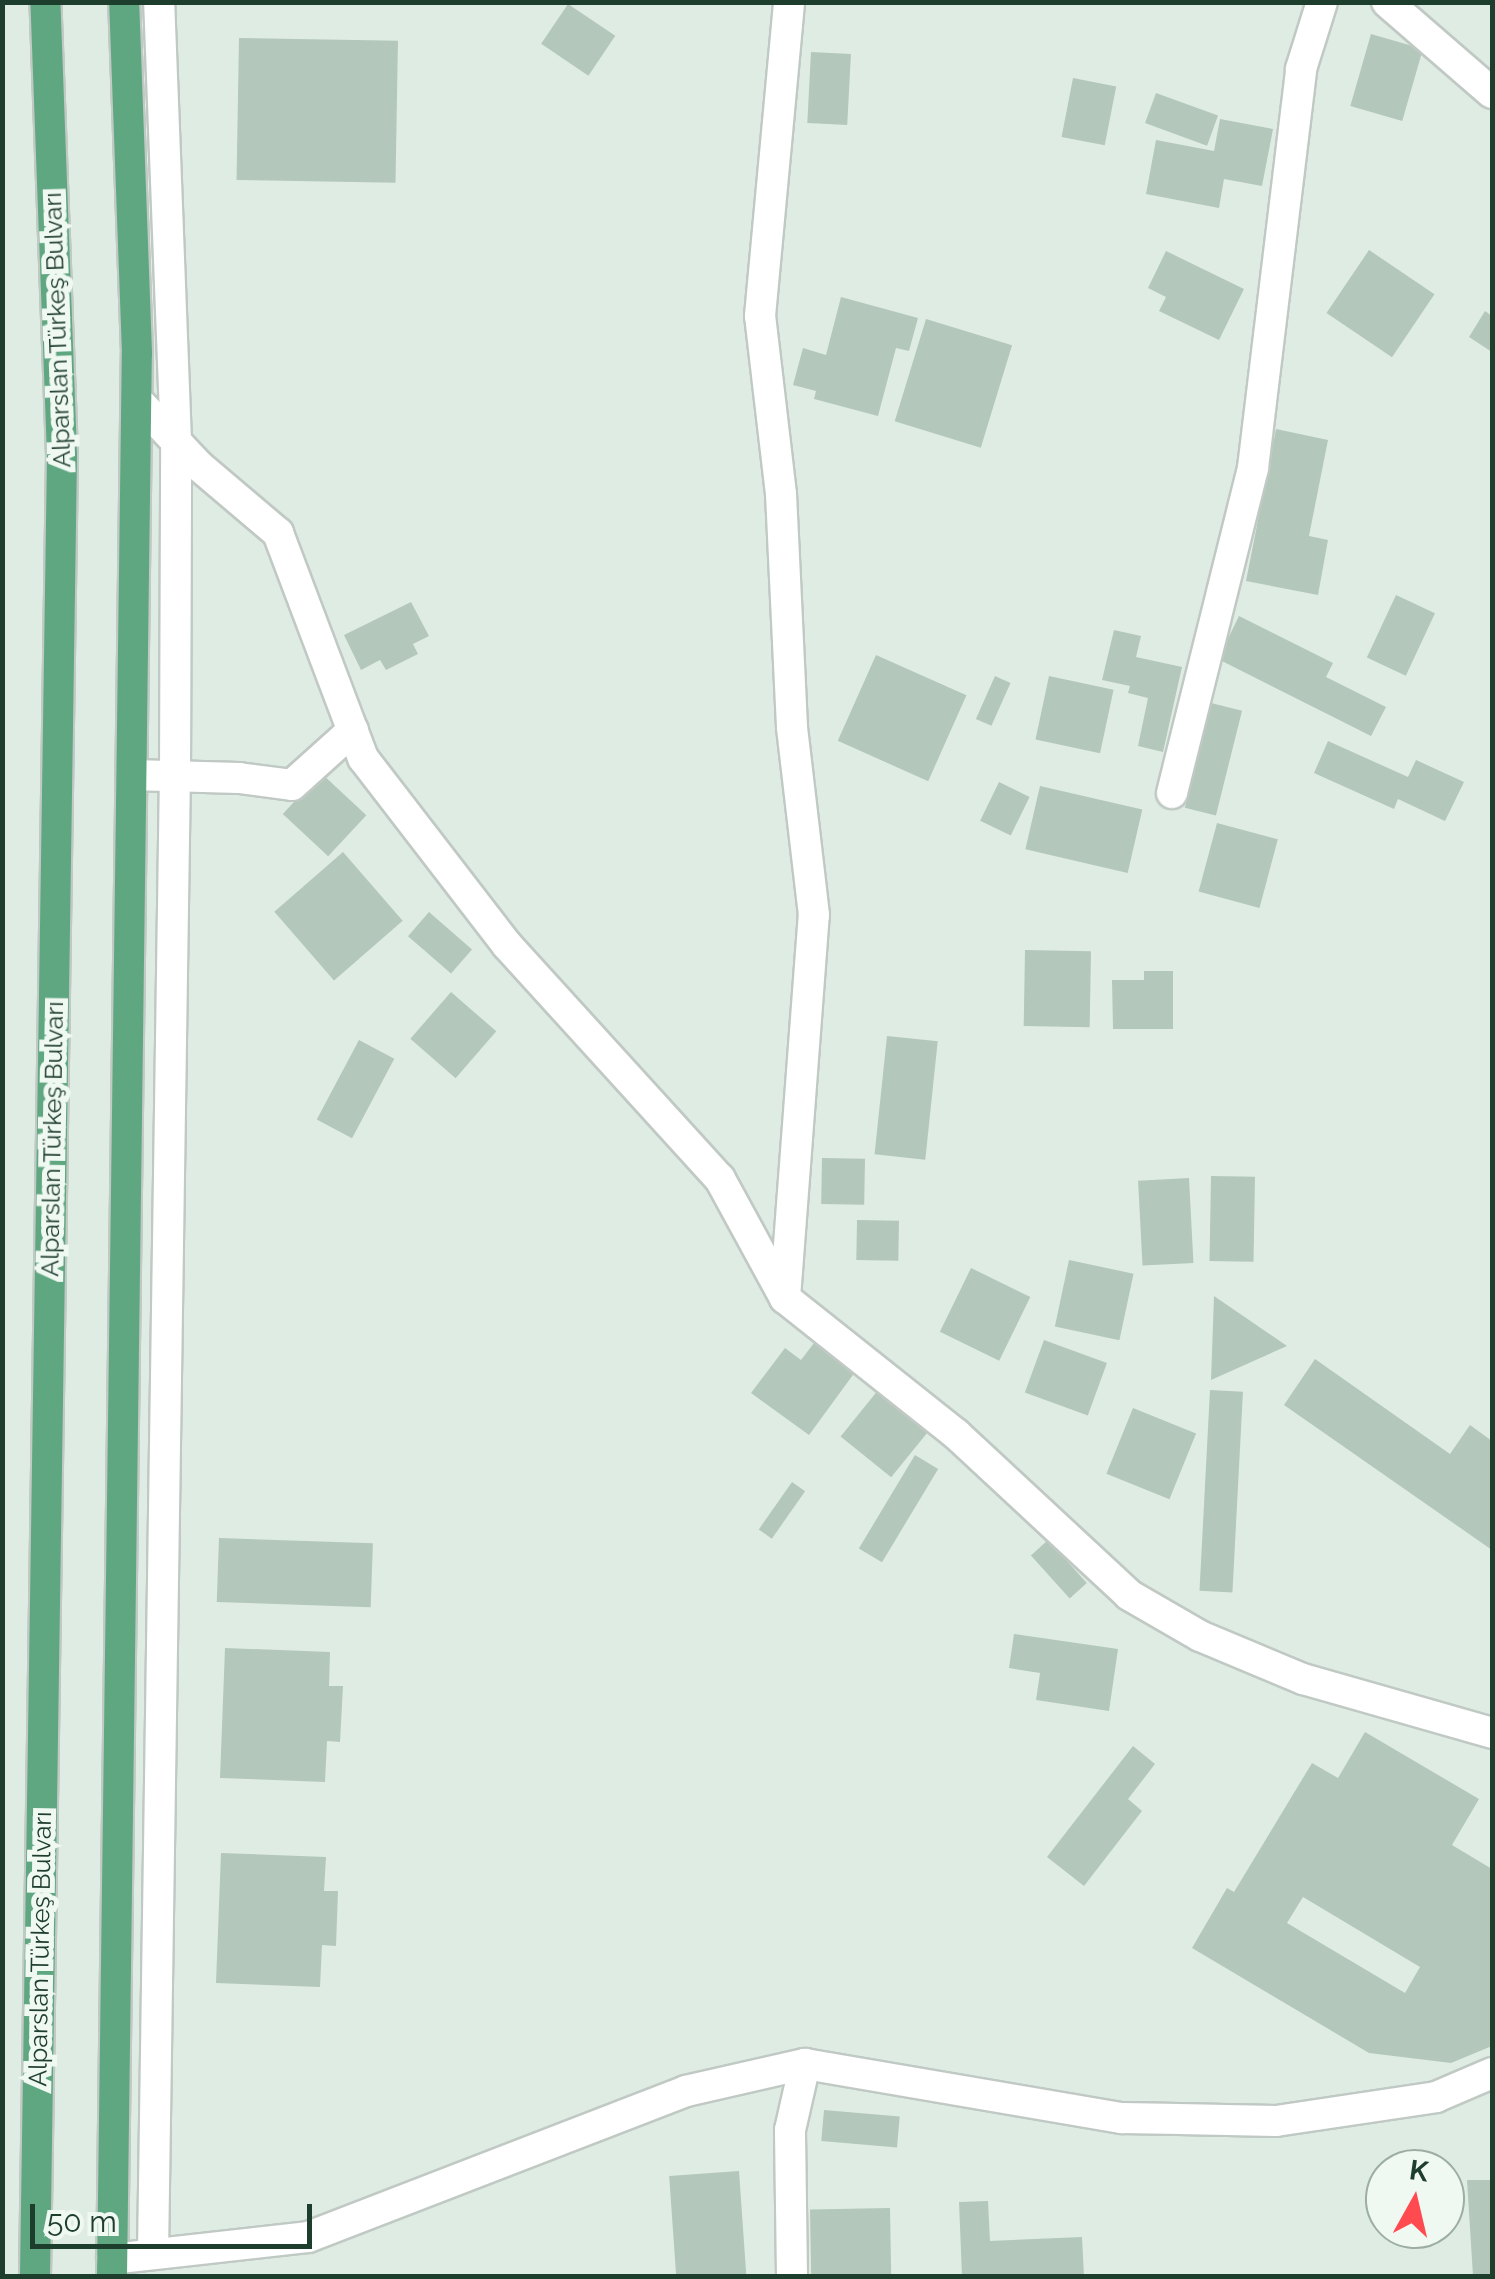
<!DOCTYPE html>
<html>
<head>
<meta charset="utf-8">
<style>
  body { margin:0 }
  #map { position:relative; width:1495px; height:2279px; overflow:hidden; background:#dfece3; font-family:Raleway,sans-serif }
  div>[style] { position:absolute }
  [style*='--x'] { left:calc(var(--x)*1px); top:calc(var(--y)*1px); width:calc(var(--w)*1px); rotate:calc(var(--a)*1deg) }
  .building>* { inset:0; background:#b4c7bb; transform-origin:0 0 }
  .roads { filter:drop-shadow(2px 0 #c0c9c4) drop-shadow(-2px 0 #c0c9c4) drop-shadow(0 2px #c0c9c4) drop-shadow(0 -2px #c0c9c4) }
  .minor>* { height:30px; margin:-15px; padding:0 15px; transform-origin:15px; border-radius:15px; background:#fff }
  .major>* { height:30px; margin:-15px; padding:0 15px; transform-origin:15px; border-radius:15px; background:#5ea780 }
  span { translate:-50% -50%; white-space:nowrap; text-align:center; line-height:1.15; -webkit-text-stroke:10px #f0f8f2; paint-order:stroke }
  .street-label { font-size:25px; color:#1e3e2d }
  .frame { position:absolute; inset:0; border:5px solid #1e3e2d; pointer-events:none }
  .north { position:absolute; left:1365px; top:2149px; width:100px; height:100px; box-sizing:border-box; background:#f0f8f2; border:2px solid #9caea3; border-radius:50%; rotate:8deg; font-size:28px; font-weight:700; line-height:40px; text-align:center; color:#1e3e2d }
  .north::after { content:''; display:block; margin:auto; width:35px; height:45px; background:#ff4a50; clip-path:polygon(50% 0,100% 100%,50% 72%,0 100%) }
  .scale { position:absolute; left:30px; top:2204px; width:282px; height:45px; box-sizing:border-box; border:5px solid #1e3e2d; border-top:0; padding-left:12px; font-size:30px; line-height:35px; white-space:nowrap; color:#1e3e2d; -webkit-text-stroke:8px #f0f8f2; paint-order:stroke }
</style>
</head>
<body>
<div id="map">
  <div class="building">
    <i style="left:568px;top:4px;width:57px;height:48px;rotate:34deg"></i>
    <i style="left:1371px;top:34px;width:54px;height:75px;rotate:16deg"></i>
    <i style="left:239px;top:38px;width:159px;height:142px;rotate:1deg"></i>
    <i style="left:811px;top:52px;width:40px;height:71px;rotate:3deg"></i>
    <i style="left:1073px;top:78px;width:44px;height:60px;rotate:11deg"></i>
    <i style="left:1156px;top:93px;width:66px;height:32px;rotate:20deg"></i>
    <i style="clip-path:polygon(1220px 119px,1273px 129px,1262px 186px,1224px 179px,1219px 208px,1146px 194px,1156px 140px,1214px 151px)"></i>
    <i style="left:1369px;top:250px;width:79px;height:76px;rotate:34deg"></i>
    <i style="clip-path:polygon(1166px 251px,1244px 289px,1219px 340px,1159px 311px,1166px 297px,1148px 288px)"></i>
    <i style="clip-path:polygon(841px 297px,918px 318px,909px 351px,896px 348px,878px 416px,814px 399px,816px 391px,793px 385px,803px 348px,826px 355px)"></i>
    <i style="clip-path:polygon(1485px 311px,1492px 316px,1492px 352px,1469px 337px)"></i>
    <i style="left:926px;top:319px;width:90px;height:107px;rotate:17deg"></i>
    <i style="clip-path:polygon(1276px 429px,1328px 440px,1309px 536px,1328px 540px,1318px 595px,1246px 581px)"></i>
    <i style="left:1396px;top:595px;width:43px;height:69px;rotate:25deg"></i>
    <i style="clip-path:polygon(411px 602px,429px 636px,413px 644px,418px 654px,386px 670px,380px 660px,361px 670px,344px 635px)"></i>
    <i style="clip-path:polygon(1239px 616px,1333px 663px,1326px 677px,1386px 707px,1371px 736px,1218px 659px)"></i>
    <i style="clip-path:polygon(1114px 630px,1141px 636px,1136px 657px,1182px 667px,1163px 752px,1138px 746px,1148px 698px,1128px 693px,1130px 686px,1102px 680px)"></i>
    <i style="left:876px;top:655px;width:99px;height:94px;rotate:24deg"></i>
    <i style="left:995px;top:676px;width:17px;height:47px;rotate:24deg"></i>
    <i style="left:1049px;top:676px;width:66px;height:65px;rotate:12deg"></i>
    <i style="left:1211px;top:703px;width:32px;height:108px;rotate:14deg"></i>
    <i style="clip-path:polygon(1328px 741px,1408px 777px,1416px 760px,1464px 782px,1445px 821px,1398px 799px,1394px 809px,1314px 773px)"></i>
    <i style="left:321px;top:773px;width:62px;height:56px;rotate:43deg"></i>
    <i style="left:999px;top:782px;width:34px;height:43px;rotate:26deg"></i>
    <i style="left:1040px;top:786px;width:105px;height:65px;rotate:13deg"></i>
    <i style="left:1217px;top:823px;width:63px;height:71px;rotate:15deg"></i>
    <i style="left:343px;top:852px;width:91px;height:91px;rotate:49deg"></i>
    <i style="left:429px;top:912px;width:57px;height:32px;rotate:41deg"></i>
    <i style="left:1025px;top:950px;width:66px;height:76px;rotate:1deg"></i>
    <i style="clip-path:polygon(1144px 971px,1173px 971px,1173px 1029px,1113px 1029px,1112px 980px,1144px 980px)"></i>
    <i style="left:451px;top:992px;width:60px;height:62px;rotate:41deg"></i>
    <i style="left:887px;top:1036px;width:51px;height:119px;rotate:6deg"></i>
    <i style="left:359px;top:1040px;width:40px;height:90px;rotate:28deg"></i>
    <i style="left:822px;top:1158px;width:43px;height:46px;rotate:1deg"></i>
    <i style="left:1211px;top:1176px;width:44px;height:85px;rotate:1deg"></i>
    <i style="left:1189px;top:1178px;width:85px;height:51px;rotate:87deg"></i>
    <i style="left:857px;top:1220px;width:42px;height:40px;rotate:1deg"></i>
    <i style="left:1069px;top:1260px;width:66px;height:68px;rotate:12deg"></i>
    <i style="left:971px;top:1268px;width:66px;height:71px;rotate:26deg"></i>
    <i style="clip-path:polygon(1214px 1296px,1287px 1346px,1211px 1380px)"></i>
    <i style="clip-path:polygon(817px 1339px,858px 1368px,809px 1435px,751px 1393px,785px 1348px,801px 1360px)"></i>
    <i style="left:1044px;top:1340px;width:67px;height:56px;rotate:20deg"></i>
    <i style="clip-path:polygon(1315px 1359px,1450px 1454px,1470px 1425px,1492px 1441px,1492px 1550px,1284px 1405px)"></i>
    <i style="left:879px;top:1389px;width:65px;height:61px;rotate:39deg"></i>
    <i style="left:1210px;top:1390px;width:33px;height:201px;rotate:3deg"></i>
    <i style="left:1133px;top:1408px;width:68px;height:71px;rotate:22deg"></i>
    <i style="left:915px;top:1455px;width:27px;height:109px;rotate:31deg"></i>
    <i style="left:792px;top:1482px;width:16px;height:58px;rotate:35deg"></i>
    <i style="left:219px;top:1538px;width:154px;height:64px;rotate:2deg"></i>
    <i style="left:1048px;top:1540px;width:58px;height:23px;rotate:48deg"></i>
    <i style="clip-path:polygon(1014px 1634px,1118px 1649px,1109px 1711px,1036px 1700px,1040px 1673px,1009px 1668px)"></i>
    <i style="clip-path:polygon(225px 1648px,330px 1652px,329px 1686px,343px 1686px,340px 1742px,327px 1741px,325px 1782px,220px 1778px)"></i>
    <i style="clip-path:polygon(evenodd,1365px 1732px,1479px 1799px,1452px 1845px,1492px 1869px,1492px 2046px,1451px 2063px,1369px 2053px,1192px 1948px,1227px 1888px,1234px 1892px,1312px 1763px,1338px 1778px,1365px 1732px,1303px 1897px,1420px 1967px,1405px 1993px,1287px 1923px,1303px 1897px)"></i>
    <i style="clip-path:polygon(1133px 1746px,1155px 1764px,1128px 1799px,1142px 1811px,1084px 1886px,1047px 1857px)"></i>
    <i style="clip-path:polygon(221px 1853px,326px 1857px,324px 1891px,338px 1891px,336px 1946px,322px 1945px,320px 1987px,216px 1983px)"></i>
    <i style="left:824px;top:2110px;width:76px;height:31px;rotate:5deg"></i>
    <i style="left:739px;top:2171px;width:105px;height:70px;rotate:86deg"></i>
    <i style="clip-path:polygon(1467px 2180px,1492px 2180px,1492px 2276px,1473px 2276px)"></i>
    <i style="clip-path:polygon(988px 2201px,990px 2241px,1082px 2237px,1084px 2276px,962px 2276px,959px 2202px)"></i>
    <i style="left:890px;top:2208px;width:68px;height:80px;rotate:89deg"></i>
  </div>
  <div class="roads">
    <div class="minor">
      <i style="--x:1387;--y:2;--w:139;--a:40.9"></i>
      <i style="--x:137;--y:400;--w:91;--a:46.8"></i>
      <i style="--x:199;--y:466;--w:104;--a:40.3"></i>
      <i style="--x:278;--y:533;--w:241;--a:69.3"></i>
      <i style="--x:363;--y:758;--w:236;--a:52.4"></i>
      <i style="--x:507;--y:945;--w:316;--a:47.7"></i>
      <i style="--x:720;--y:1179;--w:136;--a:61.4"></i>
      <i style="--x:785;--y:1298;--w:218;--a:38.5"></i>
      <i style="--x:956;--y:1434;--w:236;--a:42.9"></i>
      <i style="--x:1129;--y:1595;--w:82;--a:30"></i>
      <i style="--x:1200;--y:1636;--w:112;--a:22.7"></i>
      <i style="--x:1303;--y:1679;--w:197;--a:15.9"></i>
      <i style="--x:132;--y:775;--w:107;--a:1.6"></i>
      <i style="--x:239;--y:778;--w:53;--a:7.5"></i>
      <i style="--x:292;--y:785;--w:82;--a:-42"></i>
      <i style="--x:1172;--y:793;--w:335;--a:-76"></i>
      <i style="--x:1253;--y:468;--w:402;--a:-83.1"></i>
      <i style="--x:1301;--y:69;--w:70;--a:-72.6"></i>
      <i style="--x:785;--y:1298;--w:384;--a:-85.7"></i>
      <i style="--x:814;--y:915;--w:189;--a:-96.7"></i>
      <i style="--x:792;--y:727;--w:233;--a:-92.7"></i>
      <i style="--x:781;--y:494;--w:179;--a:-96.7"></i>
      <i style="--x:760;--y:316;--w:315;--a:-84.7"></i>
      <i style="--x:153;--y:2254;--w:1477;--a:-89.15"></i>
      <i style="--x:175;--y:777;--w:336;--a:-89.8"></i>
      <i style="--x:176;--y:441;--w:439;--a:-92.2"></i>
      <i style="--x:112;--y:2259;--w:197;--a:-6.4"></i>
      <i style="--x:308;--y:2237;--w:405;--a:-21.1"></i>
      <i style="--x:686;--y:2091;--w:122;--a:-12.8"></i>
      <i style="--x:805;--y:2064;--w:322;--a:9.7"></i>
      <i style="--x:1122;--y:2118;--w:154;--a:1.1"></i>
      <i style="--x:1276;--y:2121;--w:162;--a:-8.5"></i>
      <i style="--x:1436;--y:2097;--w:61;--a:-23.2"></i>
      <i style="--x:792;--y:2276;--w:146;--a:-90.8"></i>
      <i style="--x:790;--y:2130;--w:68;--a:-77.2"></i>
    </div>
    <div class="major">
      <i style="--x:35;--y:2276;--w:1821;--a:-89.15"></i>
      <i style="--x:62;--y:455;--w:453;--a:-92.1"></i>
      <i style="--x:112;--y:2276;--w:1923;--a:-89.26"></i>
      <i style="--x:137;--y:353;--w:351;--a:-92.1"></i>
    </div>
  </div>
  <div class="street-label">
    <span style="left:57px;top:330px;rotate:-92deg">Alparslan Türkeş Bulvarı</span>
    <span style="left:52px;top:1139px;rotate:-89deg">Alparslan Türkeş Bulvarı</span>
    <span style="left:40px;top:1949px;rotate:-89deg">Alparslan Türkeş Bulvarı</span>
  </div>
  <div class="frame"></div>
  <div class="north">K</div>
  <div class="scale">50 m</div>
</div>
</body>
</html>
